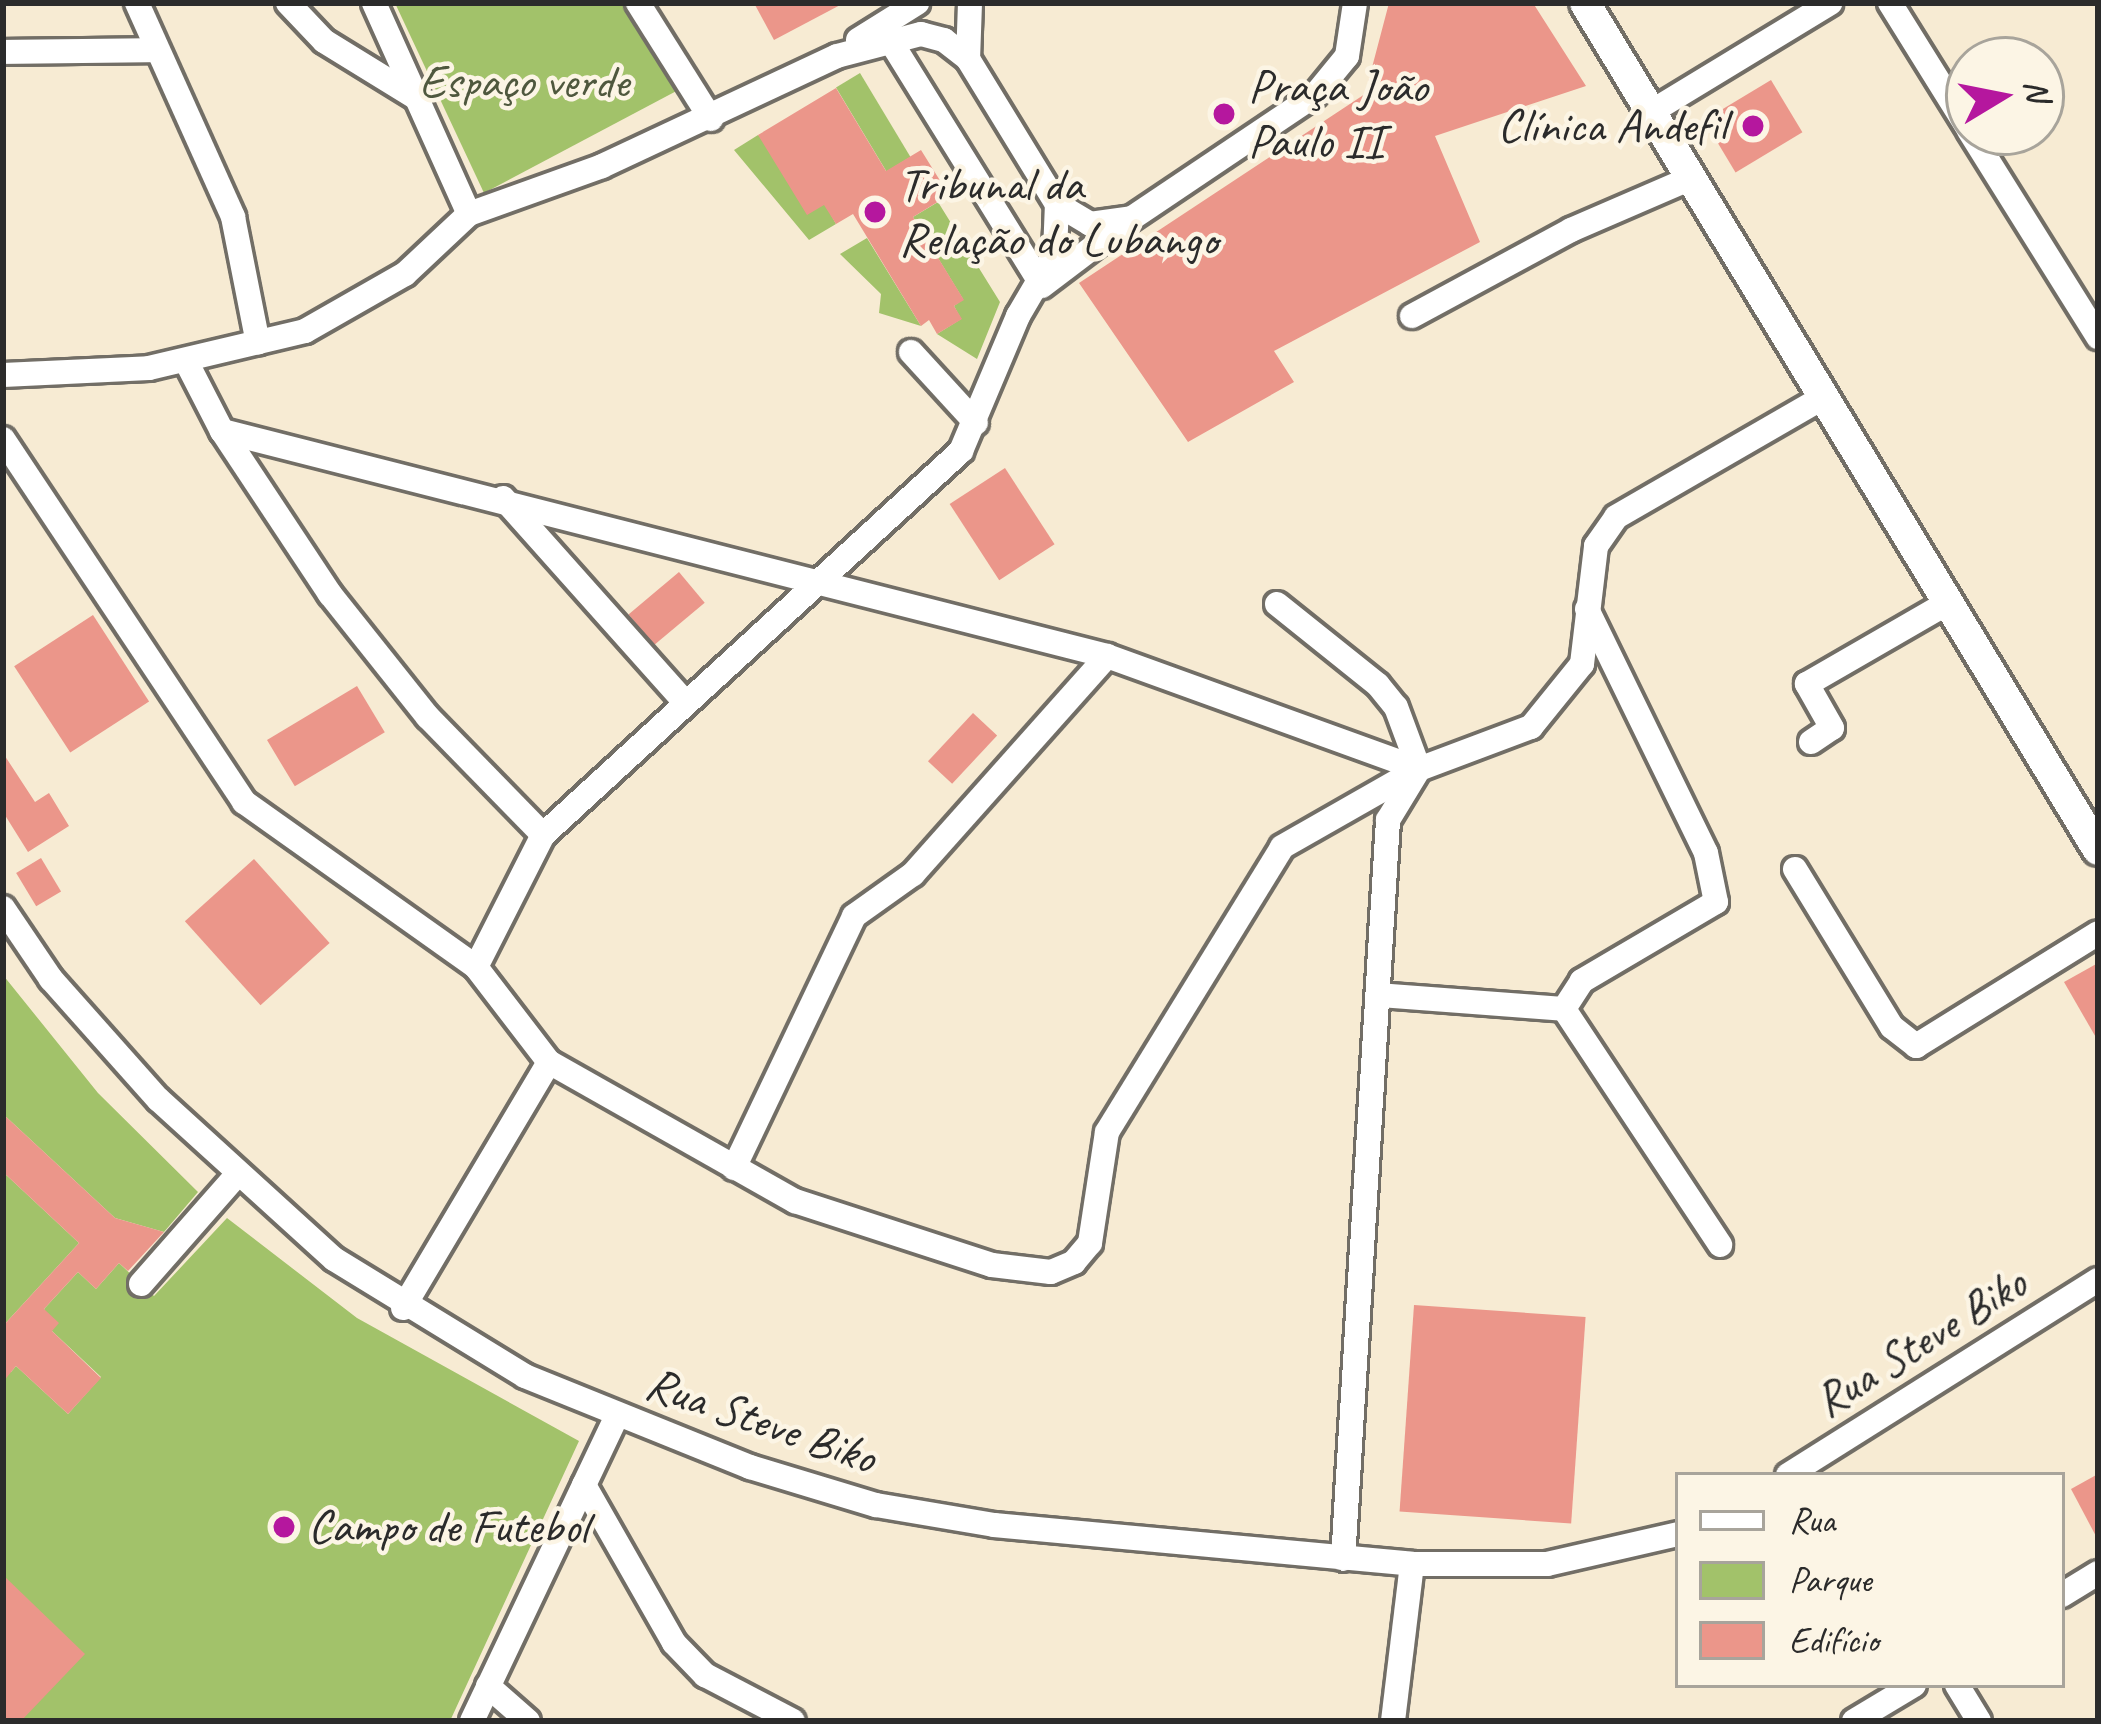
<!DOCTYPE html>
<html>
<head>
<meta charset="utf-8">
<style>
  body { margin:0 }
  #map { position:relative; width:2101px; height:1724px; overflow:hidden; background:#f7ebd3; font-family:Caveat,sans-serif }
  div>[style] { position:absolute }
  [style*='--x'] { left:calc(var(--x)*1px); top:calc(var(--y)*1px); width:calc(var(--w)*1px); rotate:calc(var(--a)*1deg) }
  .green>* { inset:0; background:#a2c26a; transform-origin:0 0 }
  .building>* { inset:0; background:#eb968a; transform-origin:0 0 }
  .roads { filter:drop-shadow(3px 0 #726e66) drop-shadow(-3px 0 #726e66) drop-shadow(0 3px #726e66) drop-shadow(0 -3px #726e66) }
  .minor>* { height:24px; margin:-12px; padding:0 12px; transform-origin:12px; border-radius:12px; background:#fff }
  .major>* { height:30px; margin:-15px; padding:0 15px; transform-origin:15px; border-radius:15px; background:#fff }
  .dots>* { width:33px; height:33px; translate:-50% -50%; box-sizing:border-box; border:6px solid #fcf5e5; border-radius:50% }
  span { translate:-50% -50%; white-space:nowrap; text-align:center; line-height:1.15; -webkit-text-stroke:9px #fcf5e5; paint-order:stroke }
  .park-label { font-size:48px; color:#4f583e }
  .poi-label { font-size:48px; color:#2b2b2b }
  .left { translate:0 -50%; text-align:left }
  .right { translate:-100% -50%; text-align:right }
  .street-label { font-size:48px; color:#2b2b2b }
  .frame { position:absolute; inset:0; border:6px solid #2b2b2b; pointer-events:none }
  .legend { position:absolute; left:1675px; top:1472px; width:390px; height:216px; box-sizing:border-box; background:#fcf5e5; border:3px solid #a8a49b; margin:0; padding:15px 21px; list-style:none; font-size:36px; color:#2b2b2b }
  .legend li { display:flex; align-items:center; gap:24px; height:60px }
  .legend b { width:60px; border:3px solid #a8a49b }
  .north { position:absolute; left:1945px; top:36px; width:120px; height:120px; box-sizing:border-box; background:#fcf5e5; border:3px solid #a8a49b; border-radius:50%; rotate:80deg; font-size:33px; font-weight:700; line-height:48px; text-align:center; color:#2b2b2b }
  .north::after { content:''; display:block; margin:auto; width:42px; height:54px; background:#b5179e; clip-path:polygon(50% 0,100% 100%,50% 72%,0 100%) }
</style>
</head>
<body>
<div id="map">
  <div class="green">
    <i style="clip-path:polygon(395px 3px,627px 3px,684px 87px,484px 193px)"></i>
    <i style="left:860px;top:73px;width:98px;height:28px;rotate:59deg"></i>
    <i style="clip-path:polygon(758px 135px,842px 194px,829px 211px,836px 224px,809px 240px,734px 150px)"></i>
    <i style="clip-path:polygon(938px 202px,1000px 302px,977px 359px,937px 334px,961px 319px,954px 306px,963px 299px,913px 217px)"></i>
    <i style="clip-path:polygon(867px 238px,921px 326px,879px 313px,881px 294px,840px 254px)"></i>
    <i style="clip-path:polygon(3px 975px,98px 1093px,198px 1192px,164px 1232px,115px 1218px,3px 1114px)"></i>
    <i style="clip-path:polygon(3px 1172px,79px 1243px,3px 1326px)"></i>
    <i style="clip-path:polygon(227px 1218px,357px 1318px,579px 1441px,450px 1721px,21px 1721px,3px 1575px,3px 1365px,11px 1372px,16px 1366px,68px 1414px,101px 1377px,52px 1331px,44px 1309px,78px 1272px,96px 1289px,119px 1263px,154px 1296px)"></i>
  </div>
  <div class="building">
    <i style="clip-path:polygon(754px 3px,844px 3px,774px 40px)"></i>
    <i style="clip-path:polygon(1389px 3px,1533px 3px,1586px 86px,1435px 136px,1480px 242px,1274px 351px,1294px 382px,1188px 442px,1079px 283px,1365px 94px)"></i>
    <i style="left:1771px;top:80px;width:61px;height:78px;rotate:59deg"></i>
    <i style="clip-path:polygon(836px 88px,886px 171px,921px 150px,949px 195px,913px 217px,964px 300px,954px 306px,962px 319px,937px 334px,929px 320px,921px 326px,853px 214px,836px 224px,824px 205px,807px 215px,758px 135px)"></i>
    <i style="left:1005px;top:468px;width:91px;height:66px;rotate:57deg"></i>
    <i style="left:679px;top:572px;width:40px;height:66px;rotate:50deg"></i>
    <i style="left:93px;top:615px;width:103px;height:94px;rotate:57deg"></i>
    <i style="left:357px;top:686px;width:54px;height:105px;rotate:59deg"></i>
    <i style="left:973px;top:713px;width:33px;height:66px;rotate:43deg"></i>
    <i style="clip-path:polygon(3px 753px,35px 802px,49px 793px,69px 826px,28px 852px,3px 812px)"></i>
    <i style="left:41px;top:858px;width:39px;height:29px;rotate:59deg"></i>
    <i style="left:254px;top:859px;width:113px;height:93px;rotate:48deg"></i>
    <i style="clip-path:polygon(2098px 963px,2098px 1041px,2064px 982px)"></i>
    <i style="clip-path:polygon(3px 1114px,115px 1218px,164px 1232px,128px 1271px,119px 1263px,96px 1289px,78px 1272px,44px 1309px,59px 1323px,52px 1331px,101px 1378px,68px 1414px,16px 1366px,3px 1382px,3px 1326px,79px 1243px,3px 1172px)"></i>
    <i style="left:1414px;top:1305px;width:172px;height:207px;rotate:4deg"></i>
    <i style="clip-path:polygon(2098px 1474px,2098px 1540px,2071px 1489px)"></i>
    <i style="clip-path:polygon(3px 1575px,85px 1654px,21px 1721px,3px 1721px)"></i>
  </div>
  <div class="roads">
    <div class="minor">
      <i style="--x:137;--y:3;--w:235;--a:65.8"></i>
      <i style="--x:233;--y:217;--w:128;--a:78.8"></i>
      <i style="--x:288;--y:3;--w:52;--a:46.5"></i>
      <i style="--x:324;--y:41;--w:113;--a:31.6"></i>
      <i style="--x:374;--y:3;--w:231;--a:65.8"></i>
      <i style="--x:638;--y:3;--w:137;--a:57.8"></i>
      <i style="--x:970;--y:3;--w:56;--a:92"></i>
      <i style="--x:968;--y:59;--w:170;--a:58.5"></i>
      <i style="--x:1057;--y:204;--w:39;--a:31"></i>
      <i style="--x:1090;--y:224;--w:42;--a:-8.1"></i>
      <i style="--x:1132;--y:218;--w:220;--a:-33.9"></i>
      <i style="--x:1315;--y:95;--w:50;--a:-50.6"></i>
      <i style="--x:1347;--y:56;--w:54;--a:-81.4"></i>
      <i style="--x:1890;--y:3;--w:150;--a:58.1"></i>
      <i style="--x:888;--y:37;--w:287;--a:58.2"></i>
      <i style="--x:858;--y:40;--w:70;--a:-32.1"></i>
      <i style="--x:3;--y:52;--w:153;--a:-0.7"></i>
      <i style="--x:1651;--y:112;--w:210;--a:-31.3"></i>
      <i style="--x:1970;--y:132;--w:242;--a:58"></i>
      <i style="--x:1042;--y:286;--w:104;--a:-37.2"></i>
      <i style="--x:1412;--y:316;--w:181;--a:-28.4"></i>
      <i style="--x:1571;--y:230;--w:131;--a:-23.4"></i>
      <i style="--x:911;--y:352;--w:96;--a:47.5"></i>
      <i style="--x:186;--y:361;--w:79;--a:62.8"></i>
      <i style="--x:222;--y:431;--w:196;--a:56.5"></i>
      <i style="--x:330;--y:594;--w:157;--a:51.5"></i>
      <i style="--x:428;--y:717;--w:165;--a:45.7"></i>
      <i style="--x:3;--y:375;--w:146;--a:-2.7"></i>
      <i style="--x:149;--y:368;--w:160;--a:-13.3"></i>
      <i style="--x:305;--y:331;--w:115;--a:-29.7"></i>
      <i style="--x:405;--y:274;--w:88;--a:-43.2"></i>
      <i style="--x:469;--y:214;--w:141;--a:-19.8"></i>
      <i style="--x:602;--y:166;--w:259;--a:-25.1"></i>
      <i style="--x:837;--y:56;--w:87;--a:-14.7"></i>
      <i style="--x:921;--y:34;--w:24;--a:15"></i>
      <i style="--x:944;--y:40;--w:31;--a:38"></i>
      <i style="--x:222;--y:431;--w:913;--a:14.26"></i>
      <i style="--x:1107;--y:656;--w:332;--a:19.9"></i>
      <i style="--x:3;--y:439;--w:436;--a:56.4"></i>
      <i style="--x:244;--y:802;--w:285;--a:35.4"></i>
      <i style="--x:476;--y:967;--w:120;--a:52.5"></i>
      <i style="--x:549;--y:1062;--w:283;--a:29.5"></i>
      <i style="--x:795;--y:1201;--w:207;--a:18"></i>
      <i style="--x:992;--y:1265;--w:59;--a:6.8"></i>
      <i style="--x:1051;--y:1272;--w:25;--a:-23"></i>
      <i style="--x:1074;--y:1262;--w:25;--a:-50"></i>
      <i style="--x:1090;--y:1243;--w:112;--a:-81.3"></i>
      <i style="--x:1107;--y:1132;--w:334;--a:-58.4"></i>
      <i style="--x:1282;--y:847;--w:158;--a:-29.7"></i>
      <i style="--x:1419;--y:769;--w:120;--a:-20.6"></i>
      <i style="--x:1531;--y:727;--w:81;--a:-51"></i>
      <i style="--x:1582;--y:664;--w:119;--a:-83.2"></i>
      <i style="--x:1596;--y:546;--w:35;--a:-55"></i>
      <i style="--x:1616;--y:517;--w:240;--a:-30"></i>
      <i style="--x:503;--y:498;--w:273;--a:48.3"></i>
      <i style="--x:1277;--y:604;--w:129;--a:38.7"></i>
      <i style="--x:1378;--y:685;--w:28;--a:51"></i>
      <i style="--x:1396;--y:707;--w:66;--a:69.6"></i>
      <i style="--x:1419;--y:769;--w:60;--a:121.3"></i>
      <i style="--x:1388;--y:820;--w:740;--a:93.48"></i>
      <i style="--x:1587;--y:609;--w:271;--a:64"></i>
      <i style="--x:1706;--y:853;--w:50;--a:78.5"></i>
      <i style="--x:1716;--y:902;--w:156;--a:149.5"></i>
      <i style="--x:1582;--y:981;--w:33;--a:123"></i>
      <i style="--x:1564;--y:1009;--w:283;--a:56.5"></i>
      <i style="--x:1811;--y:742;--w:25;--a:-34"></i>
      <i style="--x:1832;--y:728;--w:51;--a:-119.6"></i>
      <i style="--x:1807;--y:684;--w:164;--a:-30"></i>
      <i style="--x:1795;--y:869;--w:185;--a:58.5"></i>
      <i style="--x:1892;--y:1027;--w:31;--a:38"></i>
      <i style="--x:1916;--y:1046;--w:214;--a:-31.8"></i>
      <i style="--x:3;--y:908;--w:86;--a:55.9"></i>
      <i style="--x:51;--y:979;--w:161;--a:48.3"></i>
      <i style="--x:158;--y:1099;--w:238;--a:42.3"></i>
      <i style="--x:334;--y:1259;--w:224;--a:31.5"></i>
      <i style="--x:525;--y:1376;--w:243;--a:22"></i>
      <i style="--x:750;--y:1467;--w:132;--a:16.8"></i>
      <i style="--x:876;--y:1505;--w:120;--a:9.6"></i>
      <i style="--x:994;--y:1525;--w:420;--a:5.3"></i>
      <i style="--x:1412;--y:1564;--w:135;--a:0"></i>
      <i style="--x:1547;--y:1564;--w:134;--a:-12.9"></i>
      <i style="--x:476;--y:967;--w:148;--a:-63.1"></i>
      <i style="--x:543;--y:835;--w:568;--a:-42.57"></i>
      <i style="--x:961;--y:451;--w:147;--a:-67.1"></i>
      <i style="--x:1018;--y:316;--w:73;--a:-59.6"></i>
      <i style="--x:1055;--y:253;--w:49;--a:-87.7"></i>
      <i style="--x:1379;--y:995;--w:186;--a:4.3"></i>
      <i style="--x:734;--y:1168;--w:279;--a:-64.5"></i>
      <i style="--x:854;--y:916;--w:72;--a:-35.4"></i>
      <i style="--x:913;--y:874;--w:292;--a:-48.3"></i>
      <i style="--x:141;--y:1284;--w:144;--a:-48.7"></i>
      <i style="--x:403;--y:1308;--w:286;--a:-59.3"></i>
      <i style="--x:1788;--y:1475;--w:366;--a:-32.2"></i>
      <i style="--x:584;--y:1485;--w:182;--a:60.3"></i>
      <i style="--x:674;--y:1643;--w:45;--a:45.9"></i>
      <i style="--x:705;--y:1675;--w:99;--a:27.6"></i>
      <i style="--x:2062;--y:1595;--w:42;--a:-31.4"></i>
      <i style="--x:1957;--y:1685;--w:42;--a:58.6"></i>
      <i style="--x:488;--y:1686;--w:53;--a:41.2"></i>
      <i style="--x:472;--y:1721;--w:338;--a:-64.6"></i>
      <i style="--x:1393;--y:1721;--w:158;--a:-83.1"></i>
      <i style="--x:1854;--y:1721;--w:70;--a:-31"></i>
    </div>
    <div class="major">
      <i style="--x:1585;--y:3;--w:990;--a:58.8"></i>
    </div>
  </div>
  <div class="dots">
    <i style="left:1224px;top:114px;background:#b5179e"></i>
    <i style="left:1753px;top:126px;background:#b5179e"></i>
    <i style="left:875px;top:212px;background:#b5179e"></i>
    <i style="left:284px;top:1527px;background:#b5179e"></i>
  </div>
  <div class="park-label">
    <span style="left:524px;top:82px">Espaço verde</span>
  </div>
  <div class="poi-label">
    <span class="left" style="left:1248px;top:114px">Praça João<br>Paulo II</span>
    <span class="right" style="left:1726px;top:126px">Clínica Andefil</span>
    <span class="left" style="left:899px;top:212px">Tribunal da<br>Relação do Lubango</span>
    <span class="left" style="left:308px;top:1527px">Campo de Futebol</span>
  </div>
  <div class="street-label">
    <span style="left:1920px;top:1342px;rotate:-32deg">Rua Steve Biko</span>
    <span style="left:761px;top:1420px;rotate:19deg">Rua Steve Biko</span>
  </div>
  <div class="frame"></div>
  <ul class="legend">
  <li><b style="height:15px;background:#fff"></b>Rua</li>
  <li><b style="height:33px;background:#a2c26a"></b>Parque</li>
  <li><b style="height:33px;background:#eb968a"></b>Edifício</li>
  </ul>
  <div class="north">N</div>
</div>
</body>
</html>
